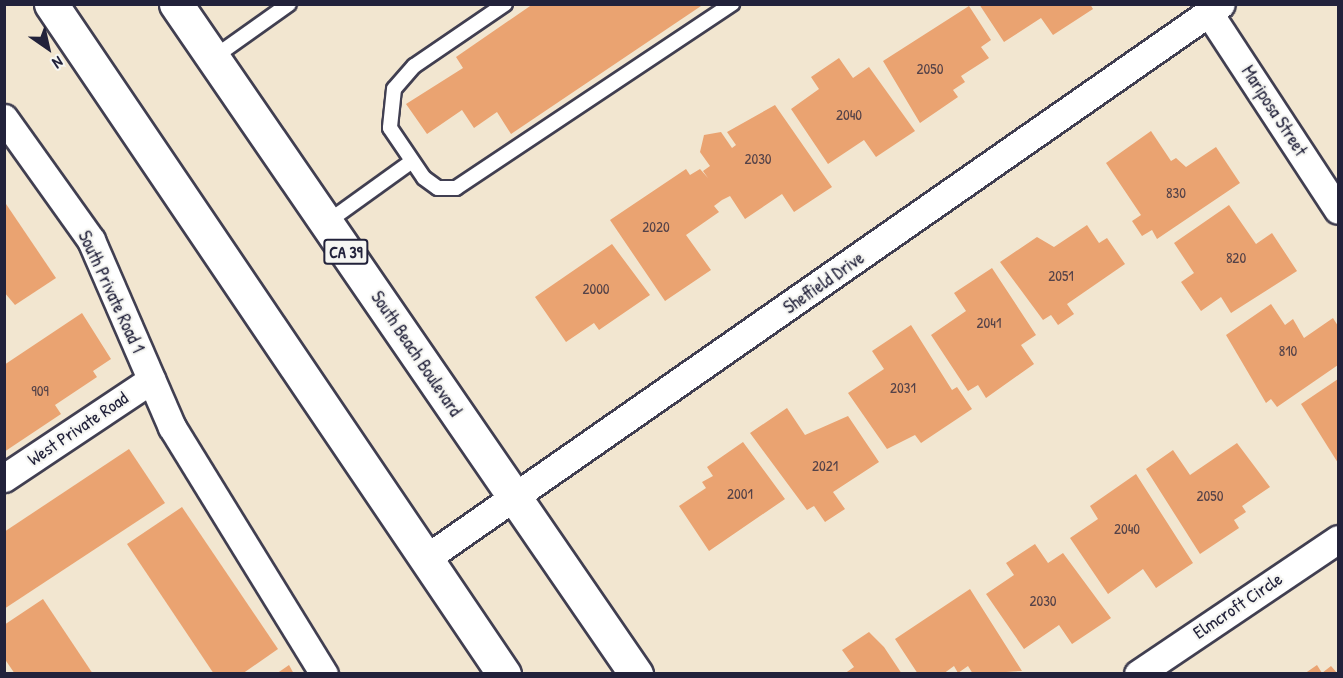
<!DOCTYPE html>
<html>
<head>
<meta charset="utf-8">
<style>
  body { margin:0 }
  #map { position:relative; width:1343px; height:678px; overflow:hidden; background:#f2e6d0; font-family:"Patrick Hand",sans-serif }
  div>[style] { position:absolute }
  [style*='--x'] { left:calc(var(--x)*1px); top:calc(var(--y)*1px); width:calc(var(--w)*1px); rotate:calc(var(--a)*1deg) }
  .building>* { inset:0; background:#eaa371 }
  .roads { filter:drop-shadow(2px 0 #413f51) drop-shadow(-2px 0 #413f51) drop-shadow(0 2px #413f51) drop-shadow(0 -2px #413f51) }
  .service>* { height:14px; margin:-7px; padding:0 7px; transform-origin:7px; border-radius:7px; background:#fff }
  .minor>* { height:27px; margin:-13.5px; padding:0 13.5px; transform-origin:13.5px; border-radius:13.5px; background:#fff }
  .primary>* { height:33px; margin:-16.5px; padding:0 16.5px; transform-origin:16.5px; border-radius:16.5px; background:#fff }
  span { translate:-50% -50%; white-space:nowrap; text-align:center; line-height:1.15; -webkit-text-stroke:4.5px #f6f6f2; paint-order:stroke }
  .number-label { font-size:15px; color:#544248 }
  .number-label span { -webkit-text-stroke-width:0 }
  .shield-label span { padding:2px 4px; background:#f6f6f2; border:2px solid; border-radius:4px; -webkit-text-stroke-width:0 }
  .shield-label { font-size:16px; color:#22223b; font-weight:700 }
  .street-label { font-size:18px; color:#22223b }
  .frame { position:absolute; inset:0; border:6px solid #22223b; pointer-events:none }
  .north { position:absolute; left:18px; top:18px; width:60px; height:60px; -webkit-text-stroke:4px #f6f6f2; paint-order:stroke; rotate:146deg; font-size:16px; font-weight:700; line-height:24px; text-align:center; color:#22223b }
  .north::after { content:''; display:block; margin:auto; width:21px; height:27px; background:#22223b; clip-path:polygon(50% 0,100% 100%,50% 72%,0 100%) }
</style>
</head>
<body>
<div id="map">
  <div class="building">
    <i style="clip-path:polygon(533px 4px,704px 4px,511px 134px,497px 112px,474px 128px,462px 110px,427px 134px,406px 104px,463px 68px,456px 57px)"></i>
    <i style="clip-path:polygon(979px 4px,1090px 4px,1093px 9px,1053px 35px,1041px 18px,1004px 42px)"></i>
    <i style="clip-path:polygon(969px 6px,991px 40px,981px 47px,989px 58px,961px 76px,965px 82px,953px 90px,958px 97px,920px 123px,883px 61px)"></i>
    <i style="clip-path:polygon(839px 58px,853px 78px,869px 67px,915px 131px,876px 157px,864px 140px,828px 164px,791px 109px,819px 89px,811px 77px)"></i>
    <i style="clip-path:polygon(775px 105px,832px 187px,794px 212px,782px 194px,745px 219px,730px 196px,722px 200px,714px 206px,719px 212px,686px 235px,711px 270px,665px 301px,610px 220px,686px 169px,690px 175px,700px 169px,708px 178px,703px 171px,710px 166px,700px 152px,704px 135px,721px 132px,732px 148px,736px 145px,727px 132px)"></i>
    <i style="clip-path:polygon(1151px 131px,1171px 161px,1176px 158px,1186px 167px,1216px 147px,1240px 183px,1157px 239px,1152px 230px,1142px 236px,1132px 221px,1141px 215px,1106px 163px)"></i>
    <i style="clip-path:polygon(4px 201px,56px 278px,15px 305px,4px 292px)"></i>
    <i style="clip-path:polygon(1229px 205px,1256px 244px,1272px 233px,1297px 271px,1231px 313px,1221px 297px,1201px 311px,1181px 282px,1194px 273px,1174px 243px)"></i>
    <i style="clip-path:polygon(1087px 225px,1099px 243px,1107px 238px,1125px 264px,1067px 304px,1074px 314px,1058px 325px,1051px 315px,1043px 320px,1000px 262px,1037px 237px,1054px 247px)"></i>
    <i style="clip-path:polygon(612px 244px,650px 295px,599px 330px,594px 323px,566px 342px,535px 297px)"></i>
    <i style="clip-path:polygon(992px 268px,1036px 335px,1021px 345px,1034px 364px,986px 398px,978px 385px,968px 391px,931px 335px,966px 311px,954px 293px)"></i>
    <i style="clip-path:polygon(1271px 304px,1285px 325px,1293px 319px,1304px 338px,1333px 318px,1338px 326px,1338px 365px,1277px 407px,1271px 399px,1266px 403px,1226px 335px)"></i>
    <i style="clip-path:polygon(82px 313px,111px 359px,93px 371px,97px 377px,55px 405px,61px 414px,4px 452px,4px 365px)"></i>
    <i style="clip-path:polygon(911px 325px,952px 390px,957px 387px,972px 409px,921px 443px,915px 435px,887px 449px,848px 393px,884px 369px,872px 351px)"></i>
    <i style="clip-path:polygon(1338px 379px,1338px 463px,1301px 404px)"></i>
    <i style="clip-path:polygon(787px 408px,805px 435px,848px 416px,879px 462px,833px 492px,845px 509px,825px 522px,814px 506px,807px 510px,750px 433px)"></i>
    <i style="clip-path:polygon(743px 442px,785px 499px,709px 551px,679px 506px,706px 488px,702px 482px,713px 476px,707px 467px)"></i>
    <i style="clip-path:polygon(1237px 443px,1270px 487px,1242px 506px,1246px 512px,1234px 520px,1239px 528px,1200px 554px,1146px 469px,1173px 450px,1190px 475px)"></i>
    <i style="clip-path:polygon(129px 449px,165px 503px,4px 609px,4px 532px)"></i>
    <i style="clip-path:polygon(1136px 474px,1193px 563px,1156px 588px,1143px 569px,1108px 594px,1070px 538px,1098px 519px,1090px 506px)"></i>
    <i style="clip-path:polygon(182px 507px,278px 649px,242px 674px,214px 674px,127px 544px)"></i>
    <i style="clip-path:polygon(1035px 544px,1048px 563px,1063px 553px,1111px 618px,1072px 644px,1059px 625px,1024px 649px,986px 594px,1014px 575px,1006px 563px)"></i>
    <i style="clip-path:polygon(970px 589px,1022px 671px,973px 674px,968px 666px,958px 673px,954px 666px,943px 674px,918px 674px,895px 639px)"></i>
    <i style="clip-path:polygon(43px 599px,93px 674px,15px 674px,4px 658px,4px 625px)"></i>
    <i style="clip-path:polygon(869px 632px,884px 647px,902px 674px,844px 674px,854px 667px,842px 650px)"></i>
    <i style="clip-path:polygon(289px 665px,294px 674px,276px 674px)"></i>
    <i style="clip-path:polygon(1317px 665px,1322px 673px,1331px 666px,1338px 674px,1304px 674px)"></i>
  </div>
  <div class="roads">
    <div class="service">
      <i style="--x:505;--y:4;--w:110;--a:145.7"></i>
      <i style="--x:414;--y:66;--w:30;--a:131"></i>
      <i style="--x:394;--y:89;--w:39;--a:96"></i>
      <i style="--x:390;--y:128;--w:60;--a:55.8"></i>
      <i style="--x:424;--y:178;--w:17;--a:36"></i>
      <i style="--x:438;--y:188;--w:18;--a:0"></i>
      <i style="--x:456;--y:188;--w:332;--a:-33.7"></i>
      <i style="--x:213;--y:58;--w:93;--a:-35.4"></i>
      <i style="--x:326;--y:223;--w:105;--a:-35.7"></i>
    </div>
    <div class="minor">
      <i style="--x:1209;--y:13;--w:235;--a:56.8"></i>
      <i style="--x:4;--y:118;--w:150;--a:54.5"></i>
      <i style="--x:91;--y:240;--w:204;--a:66.6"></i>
      <i style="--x:172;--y:427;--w:290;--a:58.4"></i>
      <i style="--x:4;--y:478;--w:177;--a:-33.7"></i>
      <i style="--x:425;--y:559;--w:970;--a:-34.89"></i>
      <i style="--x:1138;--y:674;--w:241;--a:-34"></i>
    </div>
    <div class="primary">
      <i style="--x:51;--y:4;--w:809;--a:55.94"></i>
      <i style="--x:176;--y:4;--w:813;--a:55.53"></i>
    </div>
  </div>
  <div class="number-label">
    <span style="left:930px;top:69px">2050</span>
    <span style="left:849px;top:115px">2040</span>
    <span style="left:758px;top:159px">2030</span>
    <span style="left:1176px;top:193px">830</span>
    <span style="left:656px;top:227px">2020</span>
    <span style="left:1236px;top:258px">820</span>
    <span style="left:1061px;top:276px">2051</span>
    <span style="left:596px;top:289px">2000</span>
    <span style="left:989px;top:323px">2041</span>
    <span style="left:1288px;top:351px">810</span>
    <span style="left:903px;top:388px">2031</span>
    <span style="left:40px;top:391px">909</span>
    <span style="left:825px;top:466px">2021</span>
    <span style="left:740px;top:494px">2001</span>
    <span style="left:1210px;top:496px">2050</span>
    <span style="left:1127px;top:529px">2040</span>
    <span style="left:1043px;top:601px">2030</span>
  </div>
  <div class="shield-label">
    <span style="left:346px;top:252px">CA 39</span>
  </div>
  <div class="street-label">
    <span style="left:1274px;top:111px;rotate:57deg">Mariposa Street</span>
    <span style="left:824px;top:283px;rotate:-35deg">Sheffield Drive</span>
    <span style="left:111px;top:292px;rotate:65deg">South Private Road 1</span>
    <span style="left:416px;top:354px;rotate:56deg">South Beach Boulevard</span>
    <span style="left:78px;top:429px;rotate:-34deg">West Private Road</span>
    <span style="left:1238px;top:606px;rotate:-34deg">Elmcroft Circle</span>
  </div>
  <div class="frame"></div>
  <div class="north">N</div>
</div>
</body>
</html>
